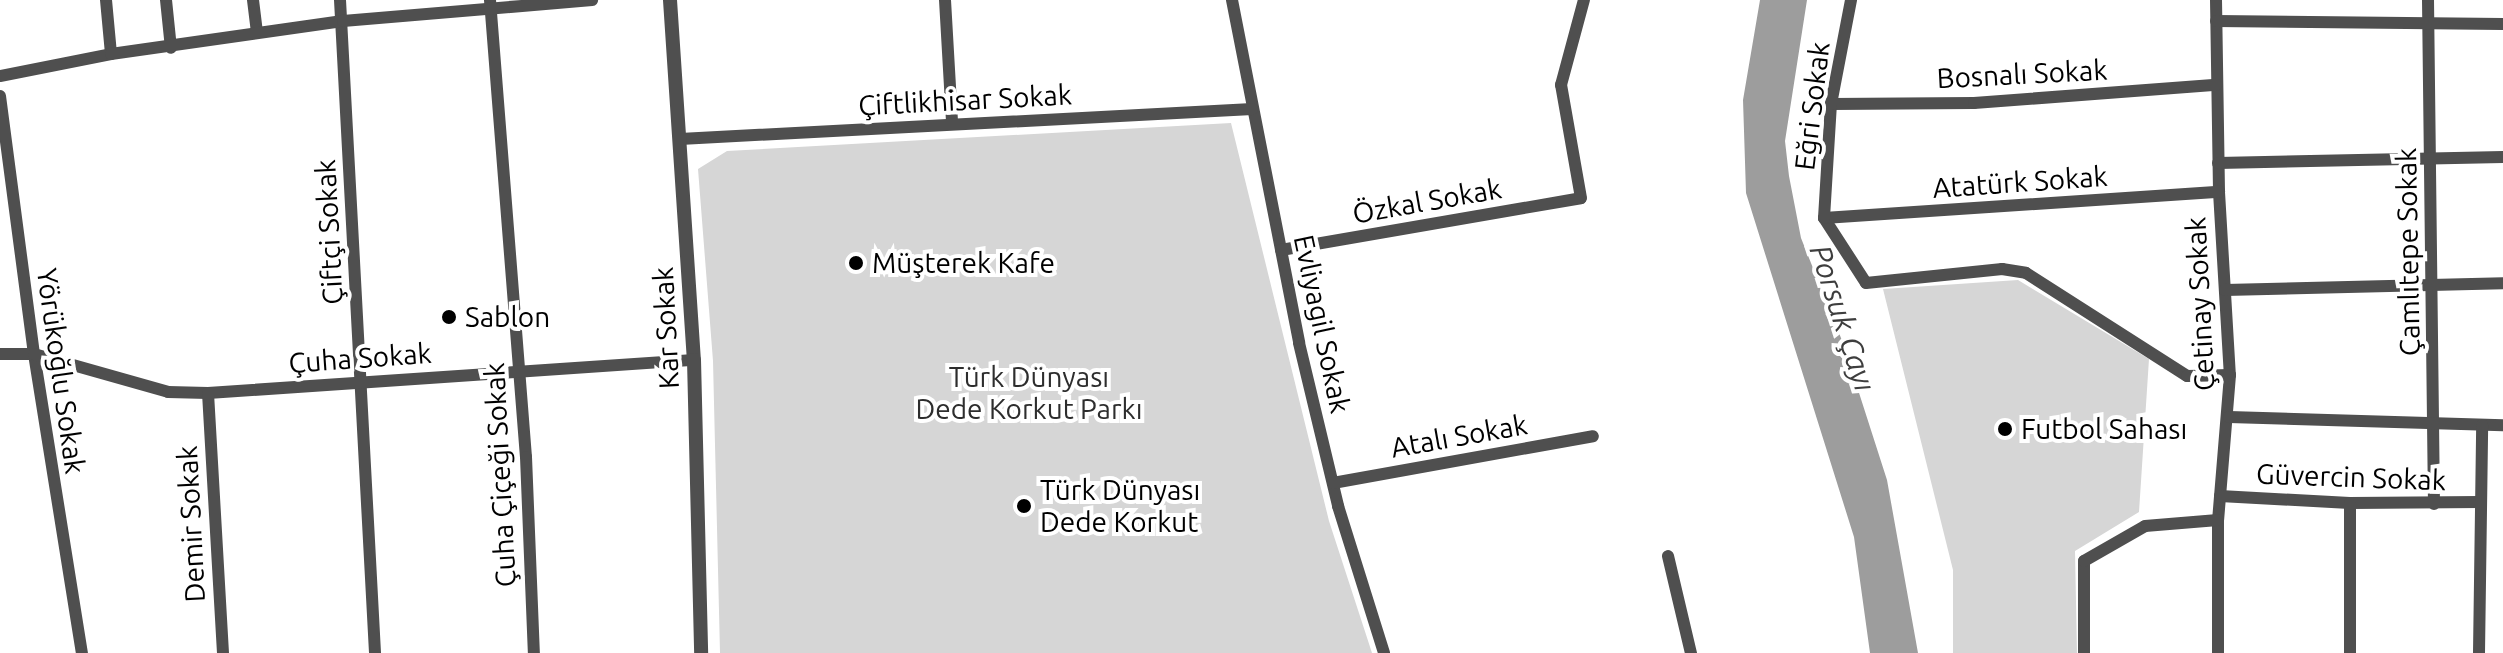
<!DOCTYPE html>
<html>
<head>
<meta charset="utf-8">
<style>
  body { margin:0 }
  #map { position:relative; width:2503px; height:653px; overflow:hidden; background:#fff; font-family:Ubuntu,sans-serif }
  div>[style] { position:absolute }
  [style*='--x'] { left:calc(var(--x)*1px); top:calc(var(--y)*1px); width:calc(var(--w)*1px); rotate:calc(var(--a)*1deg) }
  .green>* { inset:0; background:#d6d6d6 }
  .water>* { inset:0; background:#9d9d9d }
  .minor>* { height:12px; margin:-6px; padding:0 6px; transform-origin:6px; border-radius:6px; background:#4f4f4f }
  .tertiary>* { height:14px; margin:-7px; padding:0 7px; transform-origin:7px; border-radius:7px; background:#4f4f4f }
  .dots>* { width:22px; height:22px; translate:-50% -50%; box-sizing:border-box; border:4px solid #fff; border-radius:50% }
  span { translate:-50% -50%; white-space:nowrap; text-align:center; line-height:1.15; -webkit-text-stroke:8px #fff; paint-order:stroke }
  .street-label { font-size:28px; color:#000 }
  .poi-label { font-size:28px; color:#000 }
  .left { translate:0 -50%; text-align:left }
  .park-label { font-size:28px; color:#2d2d2d }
  .water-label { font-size:30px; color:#3e3e3e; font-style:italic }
</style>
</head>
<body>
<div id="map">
  <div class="green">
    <i style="clip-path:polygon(1231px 123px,1329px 521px,1372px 653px,720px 653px,713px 361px,698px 169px,727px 151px)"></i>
    <i style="clip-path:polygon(2018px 280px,2149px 359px,2139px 512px,2075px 551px,2077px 653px,1953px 653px,1953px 570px,1883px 289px)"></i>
  </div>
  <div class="water">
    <i style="clip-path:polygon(1760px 0,1807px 0,1785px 141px,1789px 176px,1801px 238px,1843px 343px,1887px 480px,1918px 653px,1870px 653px,1854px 537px,1746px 193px,1743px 100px)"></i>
  </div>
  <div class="minor">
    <i style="--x:106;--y:0;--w:54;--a:84.7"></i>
    <i style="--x:166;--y:0;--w:48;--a:84.1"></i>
    <i style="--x:253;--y:0;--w:33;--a:83"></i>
    <i style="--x:340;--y:0;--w:654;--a:86.93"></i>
    <i style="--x:490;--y:0;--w:458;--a:85.5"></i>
    <i style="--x:526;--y:457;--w:196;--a:87.7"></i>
    <i style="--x:945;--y:0;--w:123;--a:86.7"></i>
    <i style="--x:1232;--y:0;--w:349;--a:78.9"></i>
    <i style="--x:1299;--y:343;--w:168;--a:76.5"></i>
    <i style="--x:1338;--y:506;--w:154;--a:72.6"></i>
    <i style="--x:2216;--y:0;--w:192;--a:89.1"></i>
    <i style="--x:2219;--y:192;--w:183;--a:86.6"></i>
    <i style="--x:2230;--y:375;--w:145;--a:94.7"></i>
    <i style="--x:2218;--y:520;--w:133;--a:90"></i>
    <i style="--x:2428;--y:0;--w:504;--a:89.32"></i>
    <i style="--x:2216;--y:21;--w:287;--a:0.6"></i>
    <i style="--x:0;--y:76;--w:113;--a:-11.2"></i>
    <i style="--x:111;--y:54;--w:234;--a:-8.1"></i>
    <i style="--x:343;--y:21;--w:250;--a:-4.8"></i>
    <i style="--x:0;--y:96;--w:260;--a:82.5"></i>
    <i style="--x:34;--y:354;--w:303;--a:80.9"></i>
    <i style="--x:1831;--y:104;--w:143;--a:-0.4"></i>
    <i style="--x:1974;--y:103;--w:243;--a:-4.3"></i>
    <i style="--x:680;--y:139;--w:573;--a:-3"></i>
    <i style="--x:2218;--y:163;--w:285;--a:-1.2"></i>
    <i style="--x:1824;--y:218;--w:77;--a:57.1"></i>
    <i style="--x:1866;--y:283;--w:137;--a:-5.9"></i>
    <i style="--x:2002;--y:269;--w:24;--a:9"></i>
    <i style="--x:2026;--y:273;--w:191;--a:32.6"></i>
    <i style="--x:2187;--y:376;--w:43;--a:-1.3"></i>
    <i style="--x:1824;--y:218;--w:396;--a:-3.8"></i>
    <i style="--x:1824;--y:218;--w:114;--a:-86.5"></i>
    <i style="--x:1831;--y:104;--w:106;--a:-79.1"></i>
    <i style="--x:1281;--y:250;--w:304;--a:-9.8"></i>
    <i style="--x:1581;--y:198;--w:115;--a:-100"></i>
    <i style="--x:1561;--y:85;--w:88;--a:-74.9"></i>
    <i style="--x:2225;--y:290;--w:278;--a:-1.4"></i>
    <i style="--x:0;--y:354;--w:34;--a:0"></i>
    <i style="--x:34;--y:354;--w:139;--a:15.8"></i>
    <i style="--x:168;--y:392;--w:40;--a:1.4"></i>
    <i style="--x:208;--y:393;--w:487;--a:-3.9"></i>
    <i style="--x:208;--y:393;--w:260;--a:86.7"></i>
    <i style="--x:2229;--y:417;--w:274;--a:1.7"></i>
    <i style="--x:1333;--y:483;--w:264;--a:-10.2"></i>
    <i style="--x:2220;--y:496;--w:130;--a:3.1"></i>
    <i style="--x:2350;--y:503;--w:130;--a:-0.4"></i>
    <i style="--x:1668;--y:556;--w:100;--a:76.7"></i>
    <i style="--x:2084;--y:653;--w:92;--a:-90"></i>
    <i style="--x:2084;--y:561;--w:70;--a:-29.8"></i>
    <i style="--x:2145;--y:526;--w:73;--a:-4.7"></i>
    <i style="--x:2350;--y:653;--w:150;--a:-90"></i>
    <i style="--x:2479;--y:653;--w:228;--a:-89.2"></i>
  </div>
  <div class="tertiary">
    <i style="--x:670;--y:0;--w:361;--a:86.2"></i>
    <i style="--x:694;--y:360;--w:293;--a:88.6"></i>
  </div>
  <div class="dots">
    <i style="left:856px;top:263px;background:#000"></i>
    <i style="left:449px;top:317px;background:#000"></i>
    <i style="left:2005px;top:429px;background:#000"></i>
    <i style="left:1024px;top:506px;background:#000"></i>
  </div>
  <div class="street-label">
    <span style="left:2022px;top:74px;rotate:-3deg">Bosnalı Sokak</span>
    <span style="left:965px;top:100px;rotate:-3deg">Çiftlikhisar Sokak</span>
    <span style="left:1812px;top:106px;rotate:-83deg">Eğri Sokak</span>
    <span style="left:2020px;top:182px;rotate:-4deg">Atatürk Sokak</span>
    <span style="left:1427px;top:201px;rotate:-10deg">Özkal Sokak</span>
    <span style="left:329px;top:232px;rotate:-93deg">Çiftçi Sokak</span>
    <span style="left:2408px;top:252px;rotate:-91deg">Çamlıtepe Sokak</span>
    <span style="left:2200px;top:304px;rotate:-93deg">Çetinay Sokak</span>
    <span style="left:1322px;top:324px;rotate:78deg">Evliyagil Sokak</span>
    <span style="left:666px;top:328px;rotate:-93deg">Kar Sokak</span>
    <span style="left:360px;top:358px;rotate:-4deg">Çuha Sokak</span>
    <span style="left:61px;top:371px;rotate:82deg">Yörükoğlu Sokak</span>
    <span style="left:1459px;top:436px;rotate:-10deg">Atalı Sokak</span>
    <span style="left:500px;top:475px;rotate:-93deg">Çuha Çiçeği Sokak</span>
    <span style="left:2351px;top:477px;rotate:2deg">Güvercin Sokak</span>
    <span style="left:191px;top:524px;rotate:-93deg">Demir Sokak</span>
  </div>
  <div class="poi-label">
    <span class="left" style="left:872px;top:263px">Müşterek Kafe</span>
    <span class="left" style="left:465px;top:317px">Sablon</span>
    <span class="left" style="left:2021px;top:429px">Futbol Sahası</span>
    <span class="left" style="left:1040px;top:506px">Türk Dünyası<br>Dede Korkut</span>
  </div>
  <div class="park-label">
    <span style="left:1029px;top:393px">Türk Dünyası<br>Dede Korkut Parkı</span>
  </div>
  <div class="water-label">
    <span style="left:1843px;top:318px;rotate:72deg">Porsuk Çayı</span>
  </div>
</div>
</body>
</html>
